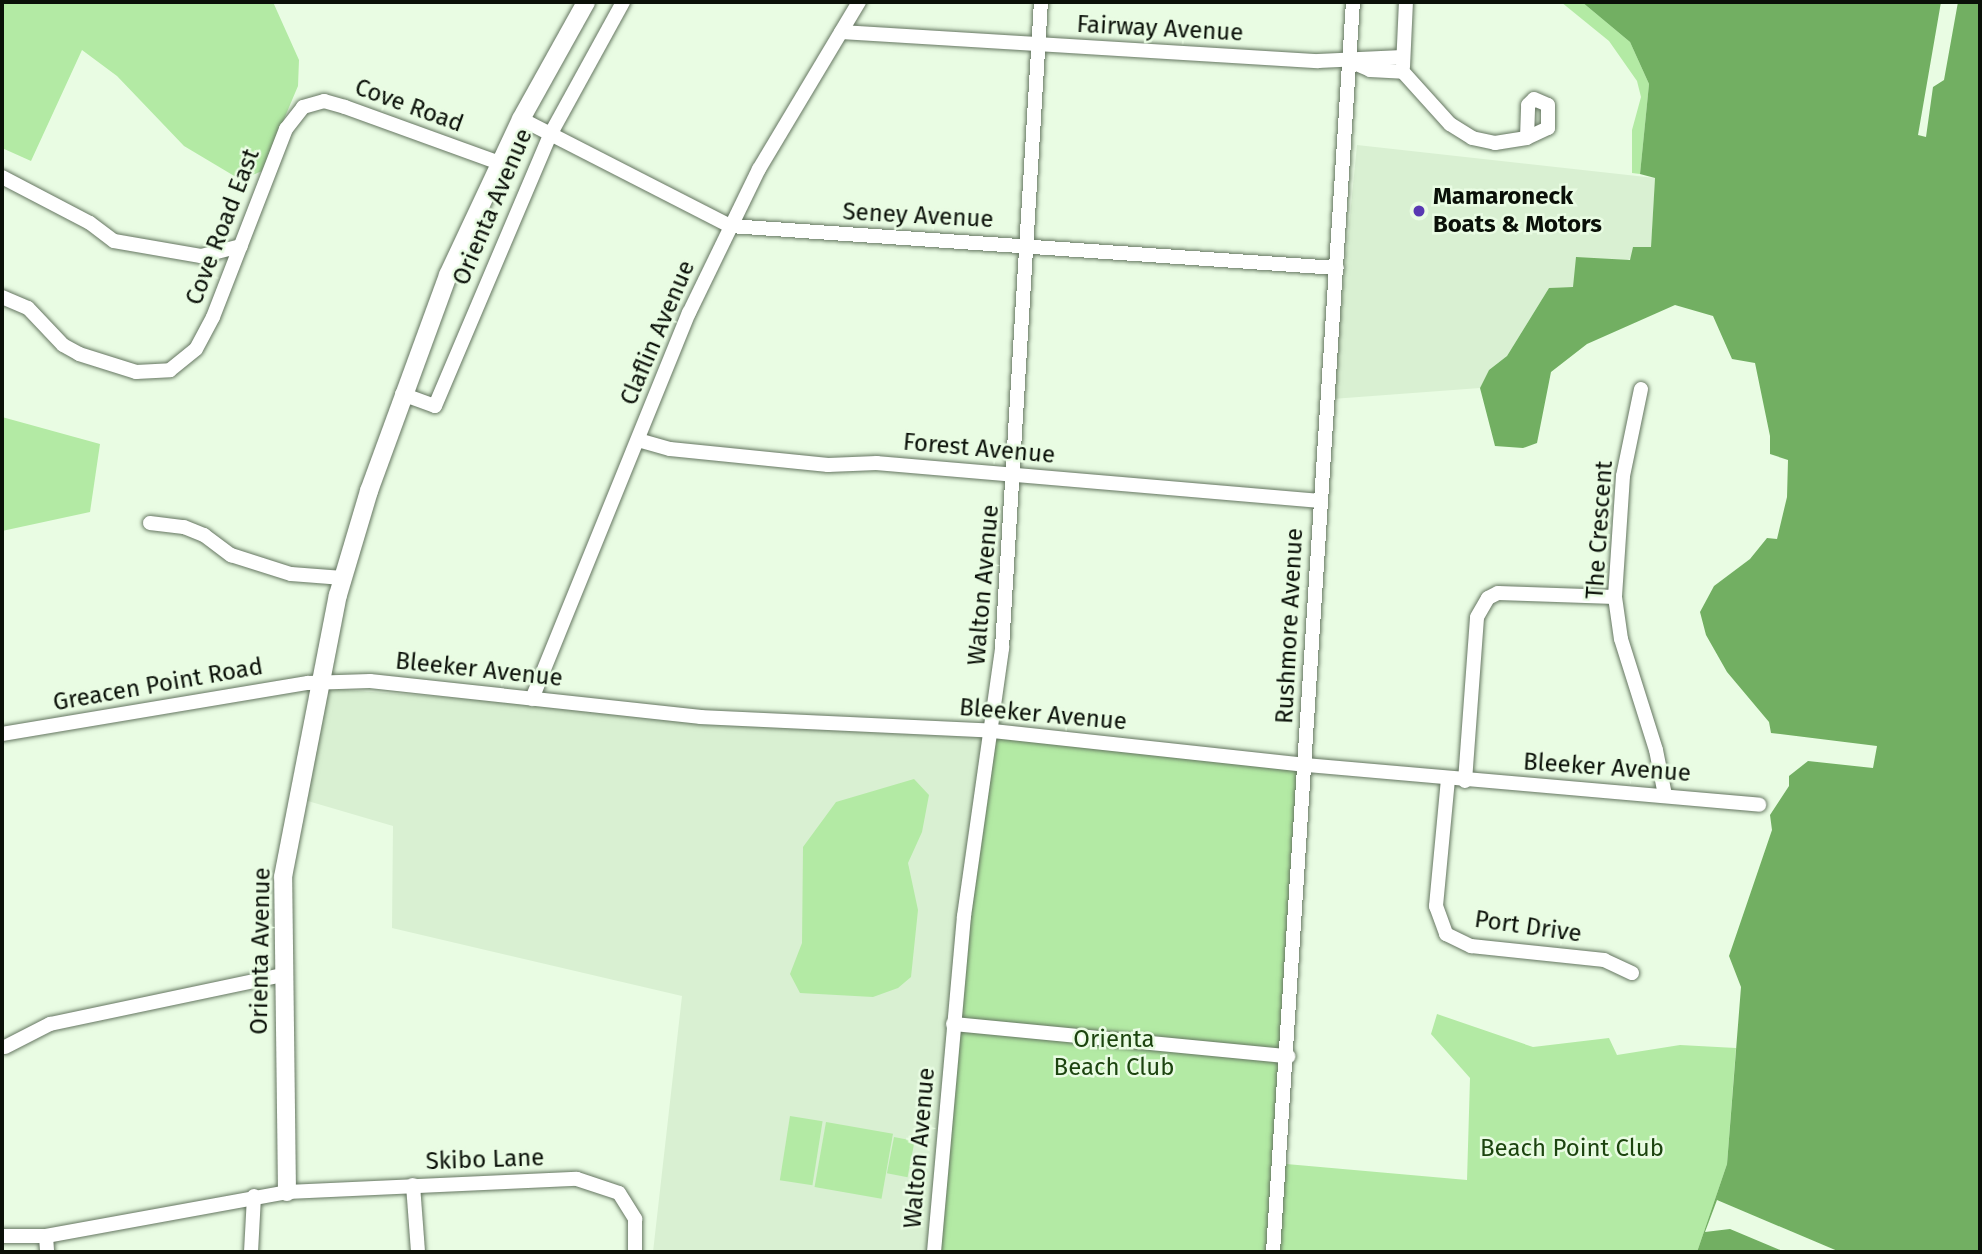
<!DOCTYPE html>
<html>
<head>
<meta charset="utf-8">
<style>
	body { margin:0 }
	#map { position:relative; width:1982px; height:1254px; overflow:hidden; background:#e9fce3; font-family:"Fira Sans",sans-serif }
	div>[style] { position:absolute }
	.built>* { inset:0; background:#d9f0d2 }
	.green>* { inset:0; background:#b3eaa4; transform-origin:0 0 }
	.water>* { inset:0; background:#72af62 }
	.pier>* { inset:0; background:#e9fce3 }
	.roads { filter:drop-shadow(0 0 2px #657661) drop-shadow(0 0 2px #657661) }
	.minor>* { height:14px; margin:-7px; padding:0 7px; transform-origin:7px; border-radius:7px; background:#fff }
	.tertiary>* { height:18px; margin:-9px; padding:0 9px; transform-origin:9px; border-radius:9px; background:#fff }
	.dots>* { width:19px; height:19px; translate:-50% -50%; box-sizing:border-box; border:4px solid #e9fce3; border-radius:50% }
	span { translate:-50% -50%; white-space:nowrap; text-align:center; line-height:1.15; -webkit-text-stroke:5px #e9fce3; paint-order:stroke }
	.street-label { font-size:24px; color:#0a1008 }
	.poi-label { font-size:24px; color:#0a1008; font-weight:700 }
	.left { translate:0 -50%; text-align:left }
	.park-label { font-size:24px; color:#1c440f }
	.frame { position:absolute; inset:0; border:4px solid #0a1008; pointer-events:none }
</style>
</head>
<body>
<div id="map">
	<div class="built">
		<div style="clip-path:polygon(1357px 145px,1655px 178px,1651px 248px,1574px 287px,1549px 288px,1507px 356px,1489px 370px,1480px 388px,1332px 399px)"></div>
		<div style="clip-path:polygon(329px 689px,991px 736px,946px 1034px,931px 1252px,653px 1252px,682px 996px,392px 928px,393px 826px,301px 799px)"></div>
	</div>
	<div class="green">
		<div style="clip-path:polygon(2px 2px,273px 2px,299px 60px,298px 86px,262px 171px,241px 180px,184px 146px,117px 76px,82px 50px,31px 161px,2px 148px)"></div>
		<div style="clip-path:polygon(1561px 2px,1582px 2px,1630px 42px,1649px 84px,1640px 174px,1632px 173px,1632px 130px,1641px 97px,1637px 81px,1609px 41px)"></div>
		<div style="clip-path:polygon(2px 417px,100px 444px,90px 512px,2px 531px)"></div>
		<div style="clip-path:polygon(991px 736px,1302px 769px,1275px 1163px,1467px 1180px,1470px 1078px,1431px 1034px,1437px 1014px,1533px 1047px,1609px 1038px,1617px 1055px,1680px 1045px,1736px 1048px,1727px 1164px,1697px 1252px,931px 1252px,946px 1034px)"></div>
		<div style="clip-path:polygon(914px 779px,929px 795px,922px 832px,908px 863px,918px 910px,911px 977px,898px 988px,873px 997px,800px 993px,790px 974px,802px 943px,803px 847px,836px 802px)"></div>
		<div style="left:790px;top:1116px;width:33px;height:65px;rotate:9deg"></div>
		<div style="left:826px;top:1122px;width:68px;height:66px;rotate:10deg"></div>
		<div style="left:894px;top:1137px;width:21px;height:37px;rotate:11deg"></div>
	</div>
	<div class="water">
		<div style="clip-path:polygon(1582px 2px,1980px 2px,1980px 1252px,1697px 1252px,1727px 1164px,1741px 987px,1729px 956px,1772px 830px,1770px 815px,1789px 786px,1789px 776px,1808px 761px,1873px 768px,1877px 746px,1771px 733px,1769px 722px,1727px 672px,1706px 635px,1700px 612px,1714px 586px,1750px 559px,1767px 538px,1777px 539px,1787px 497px,1788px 460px,1770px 454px,1770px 436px,1755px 363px,1732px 359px,1713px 316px,1675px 305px,1587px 344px,1551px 372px,1537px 443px,1523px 448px,1495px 446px,1480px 388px,1489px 370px,1507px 356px,1549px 288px,1573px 287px,1576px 257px,1630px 260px,1633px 247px,1651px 247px,1655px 178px,1640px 174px,1649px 84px,1630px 42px)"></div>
	</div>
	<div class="pier">
		<div style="clip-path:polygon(1941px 2px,1958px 2px,1944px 80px,1933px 87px,1926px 137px,1918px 135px)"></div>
		<div style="clip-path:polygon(1717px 1200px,1840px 1252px,1785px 1252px,1730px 1229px,1705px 1232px)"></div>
	</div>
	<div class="roads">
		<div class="minor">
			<div style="left:841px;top:32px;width:478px;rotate:3.5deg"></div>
			<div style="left:1318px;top:61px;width:85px;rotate:-2.7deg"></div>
			<div style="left:1350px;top:61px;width:22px;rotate:24deg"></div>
			<div style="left:1370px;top:70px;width:33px;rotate:3deg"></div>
			<div style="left:1403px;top:72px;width:70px;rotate:47.9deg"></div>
			<div style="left:1450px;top:124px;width:26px;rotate:32deg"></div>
			<div style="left:1472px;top:138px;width:24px;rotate:12deg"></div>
			<div style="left:1495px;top:143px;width:32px;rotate:-9deg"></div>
			<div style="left:1403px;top:67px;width:65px;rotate:-87.4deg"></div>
			<div style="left:1534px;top:99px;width:15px;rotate:23deg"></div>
			<div style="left:1548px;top:105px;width:23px;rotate:90deg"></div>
			<div style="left:1548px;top:128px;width:23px;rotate:155deg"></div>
			<div style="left:1527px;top:138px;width:33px;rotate:-88deg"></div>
			<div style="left:1528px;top:105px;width:8px;rotate:-45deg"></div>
			<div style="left:521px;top:119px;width:235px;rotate:27.1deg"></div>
			<div style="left:730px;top:226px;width:608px;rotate:3.96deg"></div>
			<div style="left:2px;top:177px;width:99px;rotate:27.6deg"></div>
			<div style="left:90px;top:223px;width:30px;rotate:37deg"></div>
			<div style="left:114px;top:241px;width:88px;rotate:9.8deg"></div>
			<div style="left:201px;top:256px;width:41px;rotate:-14deg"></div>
			<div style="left:2px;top:297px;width:28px;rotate:23deg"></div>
			<div style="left:28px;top:308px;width:51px;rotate:46.6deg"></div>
			<div style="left:63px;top:345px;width:18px;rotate:29deg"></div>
			<div style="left:79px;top:354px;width:60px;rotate:17.5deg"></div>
			<div style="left:136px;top:372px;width:34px;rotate:-3deg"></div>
			<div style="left:170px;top:370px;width:33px;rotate:-39deg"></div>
			<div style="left:196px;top:349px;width:36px;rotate:-62deg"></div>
			<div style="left:213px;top:317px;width:202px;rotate:-68.8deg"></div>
			<div style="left:286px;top:129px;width:28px;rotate:-52deg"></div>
			<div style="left:303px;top:107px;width:22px;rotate:-16deg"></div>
			<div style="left:324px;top:101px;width:22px;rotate:16deg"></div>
			<div style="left:345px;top:107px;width:165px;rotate:19.9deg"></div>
			<div style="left:1641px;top:389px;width:89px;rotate:101.7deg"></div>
			<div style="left:1623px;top:476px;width:121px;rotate:93.8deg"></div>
			<div style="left:1615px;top:597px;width:42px;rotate:81.9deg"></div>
			<div style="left:1621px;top:639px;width:116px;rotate:72.5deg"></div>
			<div style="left:1656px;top:750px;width:46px;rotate:78.7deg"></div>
			<div style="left:402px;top:394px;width:35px;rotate:20deg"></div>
			<div style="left:435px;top:406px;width:294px;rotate:-67deg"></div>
			<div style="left:550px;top:135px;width:152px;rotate:-61.2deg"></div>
			<div style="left:638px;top:440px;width:33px;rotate:16deg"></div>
			<div style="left:670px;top:449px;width:159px;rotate:5.8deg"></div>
			<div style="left:828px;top:465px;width:49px;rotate:-2.3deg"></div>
			<div style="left:877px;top:463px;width:444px;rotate:4.9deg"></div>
			<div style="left:150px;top:523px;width:34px;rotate:7deg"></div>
			<div style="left:184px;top:527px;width:22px;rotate:22deg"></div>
			<div style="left:204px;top:535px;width:34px;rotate:37deg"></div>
			<div style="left:231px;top:555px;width:63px;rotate:17.6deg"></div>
			<div style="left:291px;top:574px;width:52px;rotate:4.4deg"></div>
			<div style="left:532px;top:699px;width:417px;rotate:-67.9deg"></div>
			<div style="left:689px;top:313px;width:160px;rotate:-64.1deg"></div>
			<div style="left:759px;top:169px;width:195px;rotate:-59.1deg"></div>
			<div style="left:2px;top:734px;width:310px;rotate:-9.5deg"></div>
			<div style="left:308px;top:683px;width:62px;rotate:-1.8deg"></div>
			<div style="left:370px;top:681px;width:333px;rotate:6.2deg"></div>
			<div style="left:701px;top:717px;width:292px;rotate:2.7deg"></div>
			<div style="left:993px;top:731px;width:315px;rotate:6.2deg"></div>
			<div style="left:1306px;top:765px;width:455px;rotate:5deg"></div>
			<div style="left:1448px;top:779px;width:128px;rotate:95.4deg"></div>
			<div style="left:1436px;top:906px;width:30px;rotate:70deg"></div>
			<div style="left:1446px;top:934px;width:28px;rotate:26deg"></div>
			<div style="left:1471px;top:946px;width:134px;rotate:6deg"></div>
			<div style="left:1604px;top:960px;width:31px;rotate:25deg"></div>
			<div style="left:1465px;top:781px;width:164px;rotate:-85.8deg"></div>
			<div style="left:1477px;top:617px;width:22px;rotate:-60deg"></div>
			<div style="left:1488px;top:598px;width:11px;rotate:-27deg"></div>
			<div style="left:1498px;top:593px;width:117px;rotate:2deg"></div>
			<div style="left:953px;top:1024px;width:337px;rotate:5.5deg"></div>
			<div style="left:5px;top:1047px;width:51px;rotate:-27.1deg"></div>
			<div style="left:50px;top:1024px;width:237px;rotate:-11.9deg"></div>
			<div style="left:413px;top:1185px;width:67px;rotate:85.7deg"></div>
			<div style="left:2px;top:1236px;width:44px"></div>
			<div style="left:46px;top:1236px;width:245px;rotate:-10.3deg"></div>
			<div style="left:287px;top:1192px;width:290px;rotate:-2.6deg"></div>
			<div style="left:577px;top:1179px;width:44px;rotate:18.4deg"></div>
			<div style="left:619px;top:1193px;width:31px;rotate:58deg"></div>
			<div style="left:635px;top:1219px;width:33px;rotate:90deg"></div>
			<div style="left:46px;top:1236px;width:16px;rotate:86deg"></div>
			<div style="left:251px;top:1252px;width:56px;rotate:-86.9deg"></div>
			<div style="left:934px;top:1252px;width:337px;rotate:-84.9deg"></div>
			<div style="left:964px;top:916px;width:271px;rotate:-81.9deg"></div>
			<div style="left:1002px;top:648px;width:647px;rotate:-86.55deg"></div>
			<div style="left:1273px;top:1252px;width:1253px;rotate:-86.34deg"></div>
		</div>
		<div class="tertiary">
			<div style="left:287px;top:1192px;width:315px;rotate:-90.7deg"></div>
			<div style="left:283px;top:877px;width:287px;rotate:-79deg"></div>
			<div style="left:338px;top:595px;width:109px;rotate:-73.4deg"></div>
			<div style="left:369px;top:491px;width:230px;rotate:-69.9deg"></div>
			<div style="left:448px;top:275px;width:172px;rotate:-64.9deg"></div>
			<div style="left:521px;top:119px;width:134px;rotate:-60.9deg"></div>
		</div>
	</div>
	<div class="dots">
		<div style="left:1419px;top:211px;background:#5939b2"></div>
	</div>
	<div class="street-label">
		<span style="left:1160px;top:29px;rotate:3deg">Fairway Avenue</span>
		<span style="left:409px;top:106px;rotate:20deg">Cove Road</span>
		<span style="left:493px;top:207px;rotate:-67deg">Orienta Avenue</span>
		<span style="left:918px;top:216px;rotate:3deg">Seney Avenue</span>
		<span style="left:223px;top:227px;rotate:-69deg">Cove Road East</span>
		<span style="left:658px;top:333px;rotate:-67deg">Claflin Avenue</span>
		<span style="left:979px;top:449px;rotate:5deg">Forest Avenue</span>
		<span style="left:1600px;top:530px;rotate:-86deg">The Crescent</span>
		<span style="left:984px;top:585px;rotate:-85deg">Walton Avenue</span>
		<span style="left:1290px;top:626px;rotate:-87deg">Rushmore Avenue</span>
		<span style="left:479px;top:670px;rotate:6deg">Bleeker Avenue</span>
		<span style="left:158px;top:685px;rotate:-10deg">Greacen Point Road</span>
		<span style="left:1043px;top:715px;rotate:5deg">Bleeker Avenue</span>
		<span style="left:1607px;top:768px;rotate:4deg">Bleeker Avenue</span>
		<span style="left:1528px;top:927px;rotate:8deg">Port Drive</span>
		<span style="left:261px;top:951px;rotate:-89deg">Orienta Avenue</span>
		<span style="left:920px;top:1148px;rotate:-85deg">Walton Avenue</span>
		<span style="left:485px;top:1160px;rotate:-2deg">Skibo Lane</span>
	</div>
	<div class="poi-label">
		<span class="left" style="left:1433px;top:211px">Mamaroneck<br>Boats &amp; Motors</span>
	</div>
	<div class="park-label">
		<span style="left:1114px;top:1054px">Orienta<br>Beach Club</span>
		<span style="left:1572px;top:1149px">Beach Point Club</span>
	</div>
	<div class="frame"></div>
</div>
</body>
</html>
